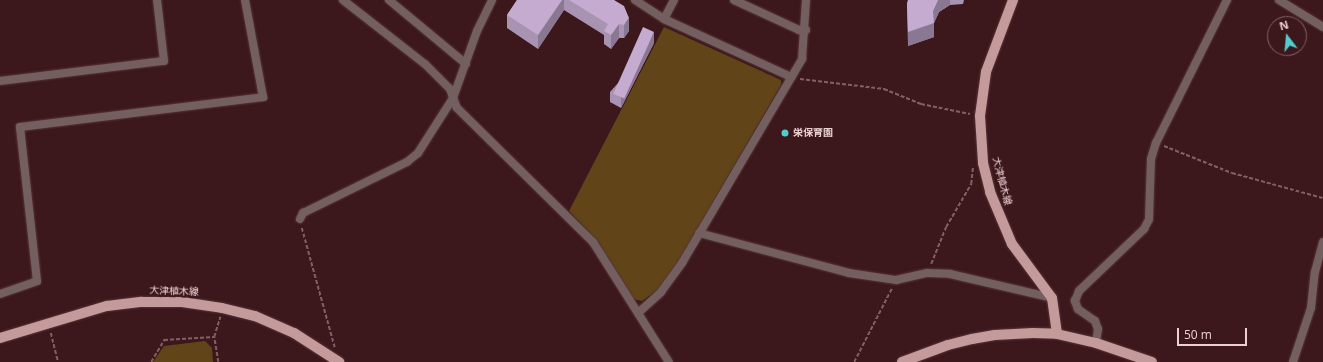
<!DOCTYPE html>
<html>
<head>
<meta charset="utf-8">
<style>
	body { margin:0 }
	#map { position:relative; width:1323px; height:362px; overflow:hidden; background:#3c171b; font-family:"Open Sans","Noto Sans JP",sans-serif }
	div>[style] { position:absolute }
	.green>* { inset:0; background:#614518 }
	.path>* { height:1.5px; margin-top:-0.75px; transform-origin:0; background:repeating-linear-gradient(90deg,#816063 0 4px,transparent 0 6px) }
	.roads { filter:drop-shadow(0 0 1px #583538) drop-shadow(0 0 1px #583538) }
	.street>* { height:8px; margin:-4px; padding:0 4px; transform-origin:4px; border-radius:4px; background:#745f60 }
	.primary>* { height:10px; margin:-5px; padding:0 5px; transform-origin:5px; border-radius:5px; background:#c49a9b }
	.wall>* { inset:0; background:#a993b3 }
	.shaded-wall>* { inset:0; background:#8a7892 }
	.building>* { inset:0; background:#c5abd0; transform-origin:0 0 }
	.dots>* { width:11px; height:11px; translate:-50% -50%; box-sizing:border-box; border:2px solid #3c171b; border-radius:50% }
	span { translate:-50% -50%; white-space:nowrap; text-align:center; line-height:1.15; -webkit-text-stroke:4px #3c171b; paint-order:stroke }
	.poi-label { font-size:10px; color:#ecd1d2; font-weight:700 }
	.left { translate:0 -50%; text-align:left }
	.street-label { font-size:10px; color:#ecd1d2 }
	.north { position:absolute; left:1267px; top:16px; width:40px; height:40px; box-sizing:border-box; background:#3c171b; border:1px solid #826164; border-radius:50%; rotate:344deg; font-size:11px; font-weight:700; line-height:16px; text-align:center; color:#ecd1d2 }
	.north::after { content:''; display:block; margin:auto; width:14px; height:18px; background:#52cdce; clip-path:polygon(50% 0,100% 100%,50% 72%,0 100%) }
	.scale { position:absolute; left:1177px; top:328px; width:70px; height:18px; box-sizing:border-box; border:2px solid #ecd1d2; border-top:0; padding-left:5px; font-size:12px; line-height:14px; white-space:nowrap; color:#ecd1d2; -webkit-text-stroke:3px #3c171b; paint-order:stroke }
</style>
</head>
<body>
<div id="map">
	<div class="green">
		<div style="clip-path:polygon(664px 27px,781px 80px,781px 85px,678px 262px,658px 290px,642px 301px,633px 299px,597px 240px,569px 211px)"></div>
		<div style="clip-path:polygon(205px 341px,212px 348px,213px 362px,153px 362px,164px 346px)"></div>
	</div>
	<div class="path">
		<div style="left:800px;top:79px;width:85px;rotate:6.8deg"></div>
		<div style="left:884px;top:89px;width:40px;rotate:22deg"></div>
		<div style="left:921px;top:104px;width:50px;rotate:11.5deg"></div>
		<div style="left:1164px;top:146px;width:73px;rotate:21.7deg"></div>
		<div style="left:1232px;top:173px;width:94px;rotate:15.4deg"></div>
		<div style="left:302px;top:228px;width:124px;rotate:74.6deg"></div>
		<div style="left:931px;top:264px;width:40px;rotate:-68deg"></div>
		<div style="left:946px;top:227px;width:50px;rotate:-59.8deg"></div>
		<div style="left:971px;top:184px;width:18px;rotate:-84deg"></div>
		<div style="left:51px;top:333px;width:30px;rotate:76deg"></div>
		<div style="left:151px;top:362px;width:26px;rotate:-59deg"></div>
		<div style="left:164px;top:340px;width:50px;rotate:-3.4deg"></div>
		<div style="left:218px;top:362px;width:25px;rotate:-99deg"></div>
		<div style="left:214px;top:337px;width:21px;rotate:-73deg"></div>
		<div style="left:854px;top:362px;width:83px;rotate:-62.8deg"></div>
	</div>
	<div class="roads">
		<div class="street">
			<div style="left:343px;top:0;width:104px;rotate:38deg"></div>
			<div style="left:425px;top:64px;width:35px;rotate:45deg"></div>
			<div style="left:450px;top:89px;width:20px;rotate:70deg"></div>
			<div style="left:457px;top:108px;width:191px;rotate:44.6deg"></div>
			<div style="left:593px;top:242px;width:142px;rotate:57.7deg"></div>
			<div style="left:389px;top:0;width:100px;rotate:39.7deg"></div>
			<div style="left:635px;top:0;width:35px;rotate:33deg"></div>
			<div style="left:664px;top:19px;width:140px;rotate:24.5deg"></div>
			<div style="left:734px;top:0;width:72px;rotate:24.8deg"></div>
			<div style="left:799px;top:30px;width:7px"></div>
			<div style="left:1279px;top:0;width:52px;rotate:31.5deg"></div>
			<div style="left:664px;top:19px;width:21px;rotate:-62deg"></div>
			<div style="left:0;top:81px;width:165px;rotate:-7deg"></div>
			<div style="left:164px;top:61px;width:61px;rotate:-96.5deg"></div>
			<div style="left:300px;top:219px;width:7px;rotate:-63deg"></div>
			<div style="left:303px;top:213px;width:116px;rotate:-26.1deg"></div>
			<div style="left:407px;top:162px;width:14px;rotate:-39deg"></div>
			<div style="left:418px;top:153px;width:65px;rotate:-57.5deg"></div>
			<div style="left:453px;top:98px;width:71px;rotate:-70.3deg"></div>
			<div style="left:477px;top:31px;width:34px;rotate:-64deg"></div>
			<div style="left:699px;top:233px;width:155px;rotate:14.9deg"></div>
			<div style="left:849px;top:273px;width:48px;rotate:8.5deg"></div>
			<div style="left:896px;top:280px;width:32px;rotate:-13deg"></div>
			<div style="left:927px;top:273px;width:23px;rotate:2deg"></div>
			<div style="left:950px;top:274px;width:105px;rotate:13.2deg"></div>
			<div style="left:0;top:294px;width:39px;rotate:-19deg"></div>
			<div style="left:37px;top:281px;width:155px;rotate:-96.3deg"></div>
			<div style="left:20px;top:127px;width:245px;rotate:-7deg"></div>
			<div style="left:263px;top:97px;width:99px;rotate:-100.5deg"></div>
			<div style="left:638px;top:313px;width:31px;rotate:-42deg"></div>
			<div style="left:661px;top:292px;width:36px;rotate:-54deg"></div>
			<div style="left:682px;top:263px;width:237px;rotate:-59.5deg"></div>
			<div style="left:802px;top:59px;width:59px;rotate:-86.1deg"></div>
			<div style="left:1096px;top:343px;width:14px;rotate:-82deg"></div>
			<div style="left:1098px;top:329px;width:9px;rotate:-111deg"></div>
			<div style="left:1095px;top:321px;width:21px;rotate:-145deg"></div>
			<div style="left:1078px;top:309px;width:9px;rotate:-111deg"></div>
			<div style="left:1075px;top:301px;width:11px;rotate:-68deg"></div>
			<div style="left:1079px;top:291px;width:90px;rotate:-43.6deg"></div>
			<div style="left:1144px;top:229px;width:11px;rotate:-63deg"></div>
			<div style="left:1149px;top:219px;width:60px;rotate:-88.1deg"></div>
			<div style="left:1151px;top:159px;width:17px;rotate:-73deg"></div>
			<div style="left:1156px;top:143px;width:160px;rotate:-63.6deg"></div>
			<div style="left:1293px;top:362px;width:57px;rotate:-71.6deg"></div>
			<div style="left:1311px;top:308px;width:36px;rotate:-84deg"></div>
			<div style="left:1315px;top:272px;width:31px;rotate:-75deg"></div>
		</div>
		<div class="primary">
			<div style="left:1013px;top:0;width:77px;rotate:110.6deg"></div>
			<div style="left:986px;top:72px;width:44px;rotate:97.8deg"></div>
			<div style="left:980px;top:116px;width:47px;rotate:86.3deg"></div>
			<div style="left:983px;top:163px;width:30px;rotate:76deg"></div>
			<div style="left:990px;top:192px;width:56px;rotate:67.1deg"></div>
			<div style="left:1012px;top:244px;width:67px;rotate:53.5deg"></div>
			<div style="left:1052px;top:298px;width:36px;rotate:82deg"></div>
			<div style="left:0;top:338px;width:112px;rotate:-16.7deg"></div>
			<div style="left:107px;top:306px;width:35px;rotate:-7deg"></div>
			<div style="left:142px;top:302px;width:40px"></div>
			<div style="left:182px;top:302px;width:40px;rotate:8.5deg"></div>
			<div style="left:222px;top:308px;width:34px;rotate:14deg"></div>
			<div style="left:255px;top:316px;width:43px;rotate:23.6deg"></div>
			<div style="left:294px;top:333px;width:54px;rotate:32.8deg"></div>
			<div style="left:902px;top:362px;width:49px;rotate:-20.3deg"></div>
			<div style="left:948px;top:345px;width:25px;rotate:-14deg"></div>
			<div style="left:972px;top:339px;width:23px;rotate:-10deg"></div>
			<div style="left:995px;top:335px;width:38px;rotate:-3deg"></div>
			<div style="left:1033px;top:333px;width:24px;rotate:2deg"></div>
			<div style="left:1057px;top:334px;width:40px;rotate:13deg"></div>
			<div style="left:1096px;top:343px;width:59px;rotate:18.7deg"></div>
		</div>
	</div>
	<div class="wall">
		<div style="clip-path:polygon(517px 0,614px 0,629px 31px,624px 38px,619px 38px,611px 49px,604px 44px,604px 35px,564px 10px,538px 49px,507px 28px,507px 15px)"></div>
		<div style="clip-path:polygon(908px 0,964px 0,963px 4px,950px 5px,939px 12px,934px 23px,934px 37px,908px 46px,907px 4px)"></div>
		<div style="clip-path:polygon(654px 43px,621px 108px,610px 102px,610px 92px)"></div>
	</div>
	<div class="shaded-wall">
		<div style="clip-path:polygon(562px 0,564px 0,564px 10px,538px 49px,538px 35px)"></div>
		<div style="clip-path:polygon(938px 0,950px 0,950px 5px,939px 12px,934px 23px,934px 37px,908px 46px,908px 32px,933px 11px)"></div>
		<div style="clip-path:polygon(629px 18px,629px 31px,624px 38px,624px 25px)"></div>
		<div style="clip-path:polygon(619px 24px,619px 38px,611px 49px,611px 35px)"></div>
		<div style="clip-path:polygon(654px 32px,654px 43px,621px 108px,621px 97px)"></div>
	</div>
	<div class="building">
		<div style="clip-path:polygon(517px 0,562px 0,538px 35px,507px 15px)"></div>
		<div style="clip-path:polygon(569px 0,614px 0,624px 6px,629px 18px,624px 25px,619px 24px,611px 35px,604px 31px,608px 24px)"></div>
		<div style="clip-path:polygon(908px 0,938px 0,933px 11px,934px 23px,908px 32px,907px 4px)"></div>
		<div style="left:643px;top:27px;width:12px;height:73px;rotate:24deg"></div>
	</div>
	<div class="dots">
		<div style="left:785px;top:133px;background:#52cdce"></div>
	</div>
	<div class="poi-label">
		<span class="left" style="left:793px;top:133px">栄保育園</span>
	</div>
	<div class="street-label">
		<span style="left:1002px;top:181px;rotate:75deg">大津植木線</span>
		<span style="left:174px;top:291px;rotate:2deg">大津植木線</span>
	</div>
	<div class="north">N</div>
	<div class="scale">50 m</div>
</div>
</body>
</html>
